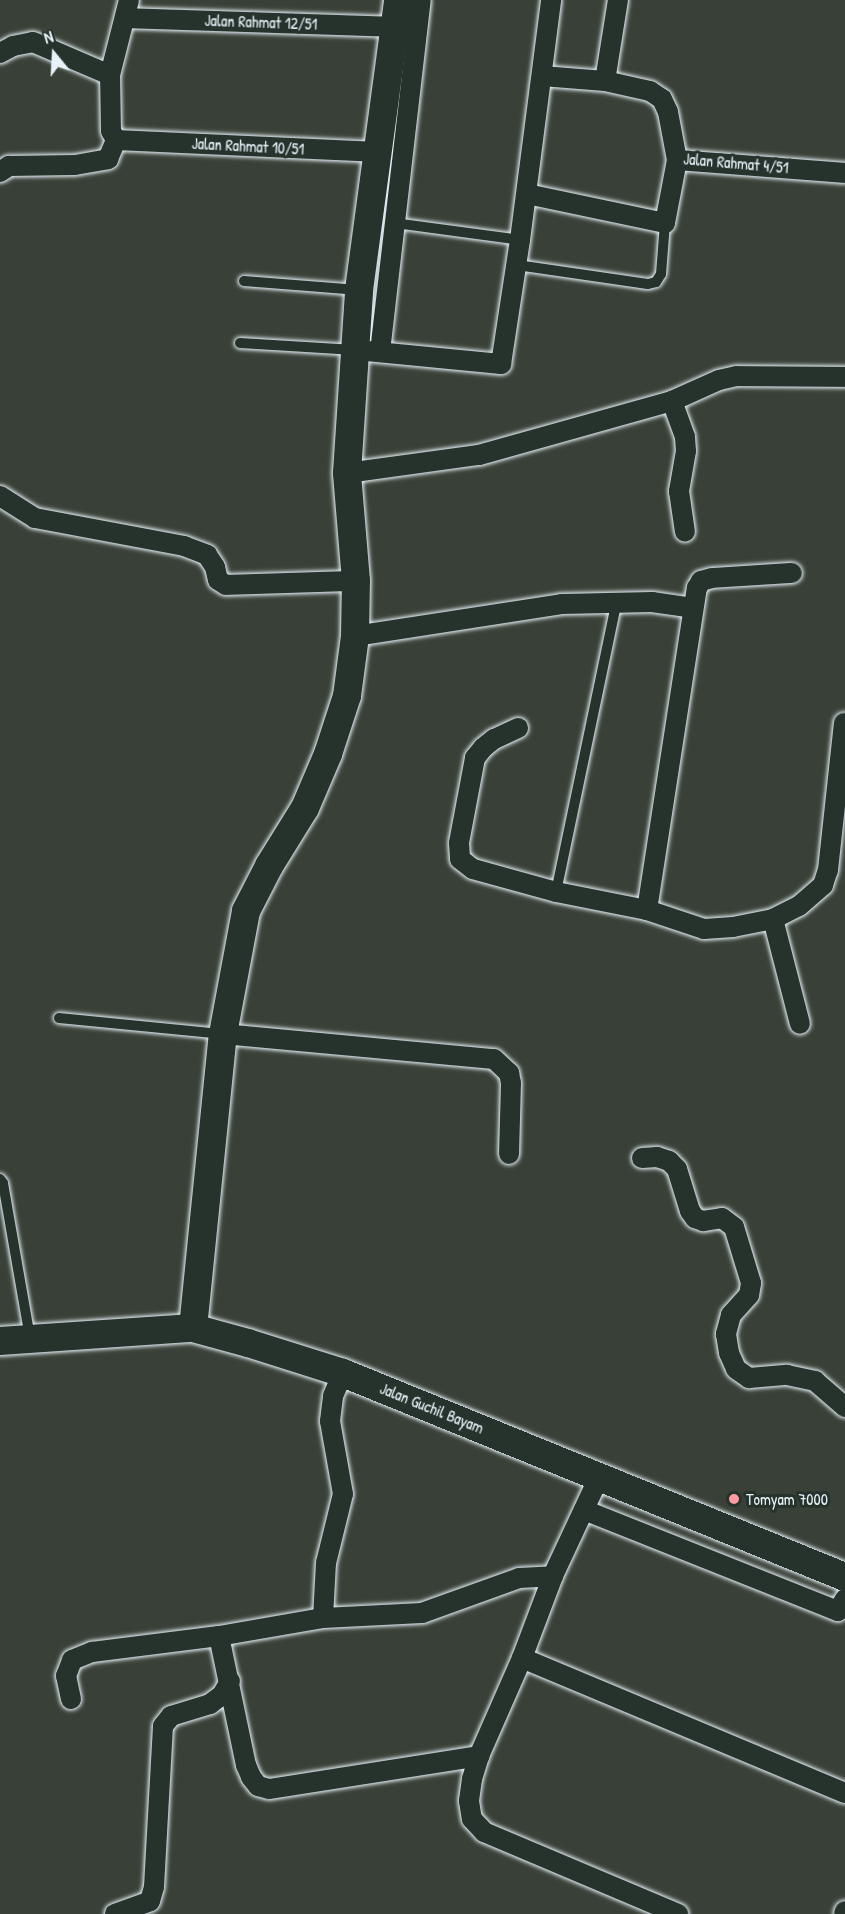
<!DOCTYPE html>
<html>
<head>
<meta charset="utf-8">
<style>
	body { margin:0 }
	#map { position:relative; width:845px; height:1914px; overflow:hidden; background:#394037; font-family:"Patrick Hand",sans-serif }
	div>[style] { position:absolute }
	.roads { filter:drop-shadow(0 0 2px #e8f1f8) drop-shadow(0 0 2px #e8f1f8) }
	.lane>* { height:10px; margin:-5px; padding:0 5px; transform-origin:5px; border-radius:5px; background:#26332d }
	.street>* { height:20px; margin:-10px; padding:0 10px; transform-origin:10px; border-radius:10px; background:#26332d }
	.secondary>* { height:28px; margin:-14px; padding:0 14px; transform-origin:14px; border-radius:14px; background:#26332d }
	.dots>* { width:16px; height:16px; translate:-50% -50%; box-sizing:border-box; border:3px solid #26332d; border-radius:50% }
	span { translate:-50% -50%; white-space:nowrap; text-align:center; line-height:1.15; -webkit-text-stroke:6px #26332d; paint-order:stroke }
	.street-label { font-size:16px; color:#e8f1f8 }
	.poi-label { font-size:16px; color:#e8f1f8 }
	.left { translate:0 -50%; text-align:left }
	.north { position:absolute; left:24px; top:24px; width:60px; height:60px; -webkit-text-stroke:4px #26332d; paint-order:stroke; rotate:342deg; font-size:16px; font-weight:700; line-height:24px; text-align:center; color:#e8f1f8 }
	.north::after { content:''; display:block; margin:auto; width:21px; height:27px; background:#e8f1f8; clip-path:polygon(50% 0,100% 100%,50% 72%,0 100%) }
</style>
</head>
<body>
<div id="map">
	<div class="roads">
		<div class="lane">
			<div style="left:395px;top:223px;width:126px;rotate:7.7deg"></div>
			<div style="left:517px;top:265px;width:132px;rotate:8.3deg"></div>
			<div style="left:648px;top:284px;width:8px;rotate:-14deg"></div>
			<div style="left:656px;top:282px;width:9px;rotate:-58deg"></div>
			<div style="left:661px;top:274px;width:51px;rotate:-85.5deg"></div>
			<div style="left:244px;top:281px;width:115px;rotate:4.5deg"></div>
			<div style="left:240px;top:343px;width:115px;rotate:3.5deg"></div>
			<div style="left:556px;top:892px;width:297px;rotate:-78.2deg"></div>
			<div style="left:59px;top:1018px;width:165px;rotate:5.6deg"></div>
			<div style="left:0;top:1179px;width:5px;rotate:53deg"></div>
			<div style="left:3px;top:1183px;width:156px;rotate:80.1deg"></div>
		</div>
		<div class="street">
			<div style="left:125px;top:18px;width:271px;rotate:1.9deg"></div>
			<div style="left:0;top:53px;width:15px;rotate:-28deg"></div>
			<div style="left:13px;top:46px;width:20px;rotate:-11deg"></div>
			<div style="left:33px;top:42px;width:84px;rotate:23.2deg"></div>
			<div style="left:542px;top:76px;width:63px;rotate:4.5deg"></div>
			<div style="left:605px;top:81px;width:82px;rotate:-80.9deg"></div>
			<div style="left:605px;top:81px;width:46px;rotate:12.5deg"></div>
			<div style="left:650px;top:91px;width:14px;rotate:34deg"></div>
			<div style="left:662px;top:99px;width:14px;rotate:65deg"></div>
			<div style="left:668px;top:112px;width:49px;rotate:79.4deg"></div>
			<div style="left:677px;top:160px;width:169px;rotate:4.4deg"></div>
			<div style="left:116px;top:140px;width:263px;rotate:2.6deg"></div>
			<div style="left:116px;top:140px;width:10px;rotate:-119deg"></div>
			<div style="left:111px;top:131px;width:56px;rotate:-91deg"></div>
			<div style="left:110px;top:75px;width:77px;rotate:-75.8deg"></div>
			<div style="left:0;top:172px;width:11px;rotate:-34deg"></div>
			<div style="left:9px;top:166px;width:66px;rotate:-0.9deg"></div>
			<div style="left:75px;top:165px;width:34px;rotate:-10deg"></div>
			<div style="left:108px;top:159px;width:21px;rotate:-67deg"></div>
			<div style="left:527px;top:194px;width:141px;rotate:11.9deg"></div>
			<div style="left:665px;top:223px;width:64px;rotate:-79.2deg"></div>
			<div style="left:356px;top:350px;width:146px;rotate:5.5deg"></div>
			<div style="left:501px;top:364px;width:125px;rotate:-81.3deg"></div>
			<div style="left:520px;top:240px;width:242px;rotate:-82.6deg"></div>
			<div style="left:380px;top:352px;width:354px;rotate:-83.4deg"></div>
			<div style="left:672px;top:401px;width:38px;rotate:70deg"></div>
			<div style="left:685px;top:437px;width:14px;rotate:86deg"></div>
			<div style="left:686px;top:451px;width:41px;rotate:99.9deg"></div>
			<div style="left:679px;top:491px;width:41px;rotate:81.7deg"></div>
			<div style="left:347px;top:473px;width:133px;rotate:-7.8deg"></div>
			<div style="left:479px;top:455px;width:200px;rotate:-15.6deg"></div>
			<div style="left:672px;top:401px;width:51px;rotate:-24.1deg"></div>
			<div style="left:719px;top:380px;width:18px;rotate:-13deg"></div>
			<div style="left:737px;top:376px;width:108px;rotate:0.5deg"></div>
			<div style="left:0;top:496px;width:41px;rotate:32.2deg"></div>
			<div style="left:35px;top:518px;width:152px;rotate:10.6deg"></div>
			<div style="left:184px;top:546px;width:25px;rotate:21deg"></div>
			<div style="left:207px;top:555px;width:14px;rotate:56deg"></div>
			<div style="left:215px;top:567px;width:13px;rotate:77deg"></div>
			<div style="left:218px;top:580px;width:9px;rotate:32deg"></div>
			<div style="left:226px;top:585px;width:130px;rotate:-1.8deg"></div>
			<div style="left:355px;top:636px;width:209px;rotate:-8.8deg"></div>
			<div style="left:562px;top:604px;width:90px;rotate:-1.3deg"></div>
			<div style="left:652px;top:602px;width:41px;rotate:8.3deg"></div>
			<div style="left:518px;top:728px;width:26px;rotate:155deg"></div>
			<div style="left:494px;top:739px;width:14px;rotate:141deg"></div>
			<div style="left:483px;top:748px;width:13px;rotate:129deg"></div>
			<div style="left:475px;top:758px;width:86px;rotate:100.7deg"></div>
			<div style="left:459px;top:843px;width:16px;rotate:86deg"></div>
			<div style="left:460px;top:859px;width:16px;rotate:38deg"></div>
			<div style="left:473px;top:869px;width:86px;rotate:15.5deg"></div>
			<div style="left:556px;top:892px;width:93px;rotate:11.2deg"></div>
			<div style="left:647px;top:910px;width:326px;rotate:-81.2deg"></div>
			<div style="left:697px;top:588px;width:8px;rotate:-60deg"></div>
			<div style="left:701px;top:581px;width:11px;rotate:-15deg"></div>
			<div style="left:712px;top:578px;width:80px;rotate:-3.6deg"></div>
			<div style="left:647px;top:910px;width:60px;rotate:18.4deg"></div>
			<div style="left:704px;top:929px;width:29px;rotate:-4deg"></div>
			<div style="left:733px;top:927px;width:41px;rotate:-11.3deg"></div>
			<div style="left:773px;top:919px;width:29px;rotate:-27deg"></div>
			<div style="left:799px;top:906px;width:32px;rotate:-41deg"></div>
			<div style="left:823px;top:885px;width:16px;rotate:-72deg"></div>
			<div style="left:828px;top:870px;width:148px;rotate:-83.8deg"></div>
			<div style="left:773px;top:919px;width:108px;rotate:75.6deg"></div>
			<div style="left:223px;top:1034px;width:272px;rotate:5.3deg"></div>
			<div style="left:494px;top:1059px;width:21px;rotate:43deg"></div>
			<div style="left:509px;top:1073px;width:10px;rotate:79deg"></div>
			<div style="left:511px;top:1083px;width:71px;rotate:91.6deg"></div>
			<div style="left:642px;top:1158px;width:15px;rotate:-4deg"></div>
			<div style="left:657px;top:1157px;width:13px;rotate:18deg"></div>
			<div style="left:669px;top:1161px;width:11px;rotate:45deg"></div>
			<div style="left:677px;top:1169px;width:44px;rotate:72.8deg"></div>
			<div style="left:690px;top:1211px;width:9px;rotate:54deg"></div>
			<div style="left:695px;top:1218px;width:9px;rotate:21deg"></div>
			<div style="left:703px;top:1221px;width:19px;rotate:-9deg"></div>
			<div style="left:722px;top:1218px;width:15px;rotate:37deg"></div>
			<div style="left:734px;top:1227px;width:59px;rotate:73.1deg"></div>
			<div style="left:751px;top:1283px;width:12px;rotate:99deg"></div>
			<div style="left:749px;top:1295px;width:27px;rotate:132deg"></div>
			<div style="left:731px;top:1315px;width:20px;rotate:105deg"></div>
			<div style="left:726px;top:1334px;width:19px;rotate:81deg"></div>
			<div style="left:729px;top:1353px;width:17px;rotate:66deg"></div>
			<div style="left:736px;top:1369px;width:16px;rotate:35deg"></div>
			<div style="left:749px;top:1378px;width:38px;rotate:-5deg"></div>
			<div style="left:787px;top:1375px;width:29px;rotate:12deg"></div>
			<div style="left:815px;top:1381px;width:40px;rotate:41deg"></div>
			<div style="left:600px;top:1475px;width:111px;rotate:115deg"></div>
			<div style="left:553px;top:1576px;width:88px;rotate:110.7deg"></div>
			<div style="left:522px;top:1658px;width:107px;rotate:113.7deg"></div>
			<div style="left:479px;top:1756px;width:24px;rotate:107deg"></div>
			<div style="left:472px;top:1779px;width:22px;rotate:98deg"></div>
			<div style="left:469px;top:1801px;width:18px;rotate:81deg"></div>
			<div style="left:472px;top:1819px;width:18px;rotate:47deg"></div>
			<div style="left:484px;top:1832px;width:211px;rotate:22.9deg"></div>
			<div style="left:584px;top:1510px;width:273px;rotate:21.7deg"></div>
			<div style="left:838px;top:1611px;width:14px;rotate:-60deg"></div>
			<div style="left:323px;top:1618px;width:55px;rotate:-86.9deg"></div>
			<div style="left:326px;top:1563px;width:71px;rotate:-76.2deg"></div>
			<div style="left:343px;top:1494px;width:74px;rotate:-100.1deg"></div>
			<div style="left:330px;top:1421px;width:25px;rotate:-83deg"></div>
			<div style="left:333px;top:1396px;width:25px;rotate:-67deg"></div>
			<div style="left:219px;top:1636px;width:132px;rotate:78.2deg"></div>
			<div style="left:246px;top:1765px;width:13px;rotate:67deg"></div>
			<div style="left:251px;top:1777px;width:11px;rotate:52deg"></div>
			<div style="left:258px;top:1786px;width:11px;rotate:15deg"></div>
			<div style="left:269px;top:1789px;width:213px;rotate:-8.9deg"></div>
			<div style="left:522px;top:1658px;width:350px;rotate:22.7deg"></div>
			<div style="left:71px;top:1699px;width:24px;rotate:-102deg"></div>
			<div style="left:66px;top:1676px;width:17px;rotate:-69deg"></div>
			<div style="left:72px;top:1660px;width:22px;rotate:-22deg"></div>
			<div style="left:92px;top:1652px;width:128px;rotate:-7.2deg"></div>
			<div style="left:219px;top:1636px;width:106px;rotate:-9.8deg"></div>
			<div style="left:323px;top:1618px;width:99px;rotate:-2.9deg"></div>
			<div style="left:422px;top:1613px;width:103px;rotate:-19.8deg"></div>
			<div style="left:519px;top:1578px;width:34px;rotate:-3deg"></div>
			<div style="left:115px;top:1914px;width:37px;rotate:-20deg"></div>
			<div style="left:150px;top:1901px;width:15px;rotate:-74deg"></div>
			<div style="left:154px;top:1887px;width:161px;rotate:-86.8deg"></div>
			<div style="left:163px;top:1726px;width:13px;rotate:-51deg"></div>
			<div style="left:171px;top:1716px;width:41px;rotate:-17.1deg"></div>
			<div style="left:210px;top:1704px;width:15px;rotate:-37deg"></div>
			<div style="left:222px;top:1695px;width:16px;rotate:-60deg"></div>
			<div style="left:844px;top:1914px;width:3px;rotate:-72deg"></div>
		</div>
		<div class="secondary">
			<div style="left:193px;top:1328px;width:296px;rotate:-84.2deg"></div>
			<div style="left:223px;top:1034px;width:125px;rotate:-79.4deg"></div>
			<div style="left:246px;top:911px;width:51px;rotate:-62.9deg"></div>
			<div style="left:269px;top:866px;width:68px;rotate:-58.2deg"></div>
			<div style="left:305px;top:808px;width:59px;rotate:-66.9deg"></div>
			<div style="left:328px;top:754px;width:61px;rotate:-71.9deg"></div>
			<div style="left:347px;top:696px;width:61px;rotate:-82.4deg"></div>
			<div style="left:355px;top:636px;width:55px;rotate:-89deg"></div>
			<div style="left:356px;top:581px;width:108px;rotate:-94.8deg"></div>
			<div style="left:347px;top:473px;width:183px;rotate:-86.2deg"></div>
			<div style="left:359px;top:290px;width:293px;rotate:-82.3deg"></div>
			<div style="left:0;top:1341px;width:193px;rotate:-3.9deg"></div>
			<div style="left:193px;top:1328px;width:57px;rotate:15.3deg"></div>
			<div style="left:248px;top:1343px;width:100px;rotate:17.5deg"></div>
			<div style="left:343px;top:1373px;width:542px;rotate:22.12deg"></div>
		</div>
	</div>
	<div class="dots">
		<div style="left:734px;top:1499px;background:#ff9aa2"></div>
	</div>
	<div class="street-label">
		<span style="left:261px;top:22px;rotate:2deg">Jalan Rahmat 12/51</span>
		<span style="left:248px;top:146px;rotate:3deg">Jalan Rahmat 10/51</span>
		<span style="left:736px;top:163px;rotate:5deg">Jalan Rahmat 4/51</span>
		<span style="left:432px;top:1408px;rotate:22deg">Jalan Guchil Bayam</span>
	</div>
	<div class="poi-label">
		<span class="left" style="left:746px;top:1499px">Tomyam 7000</span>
	</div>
	<div class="north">N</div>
</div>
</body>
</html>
